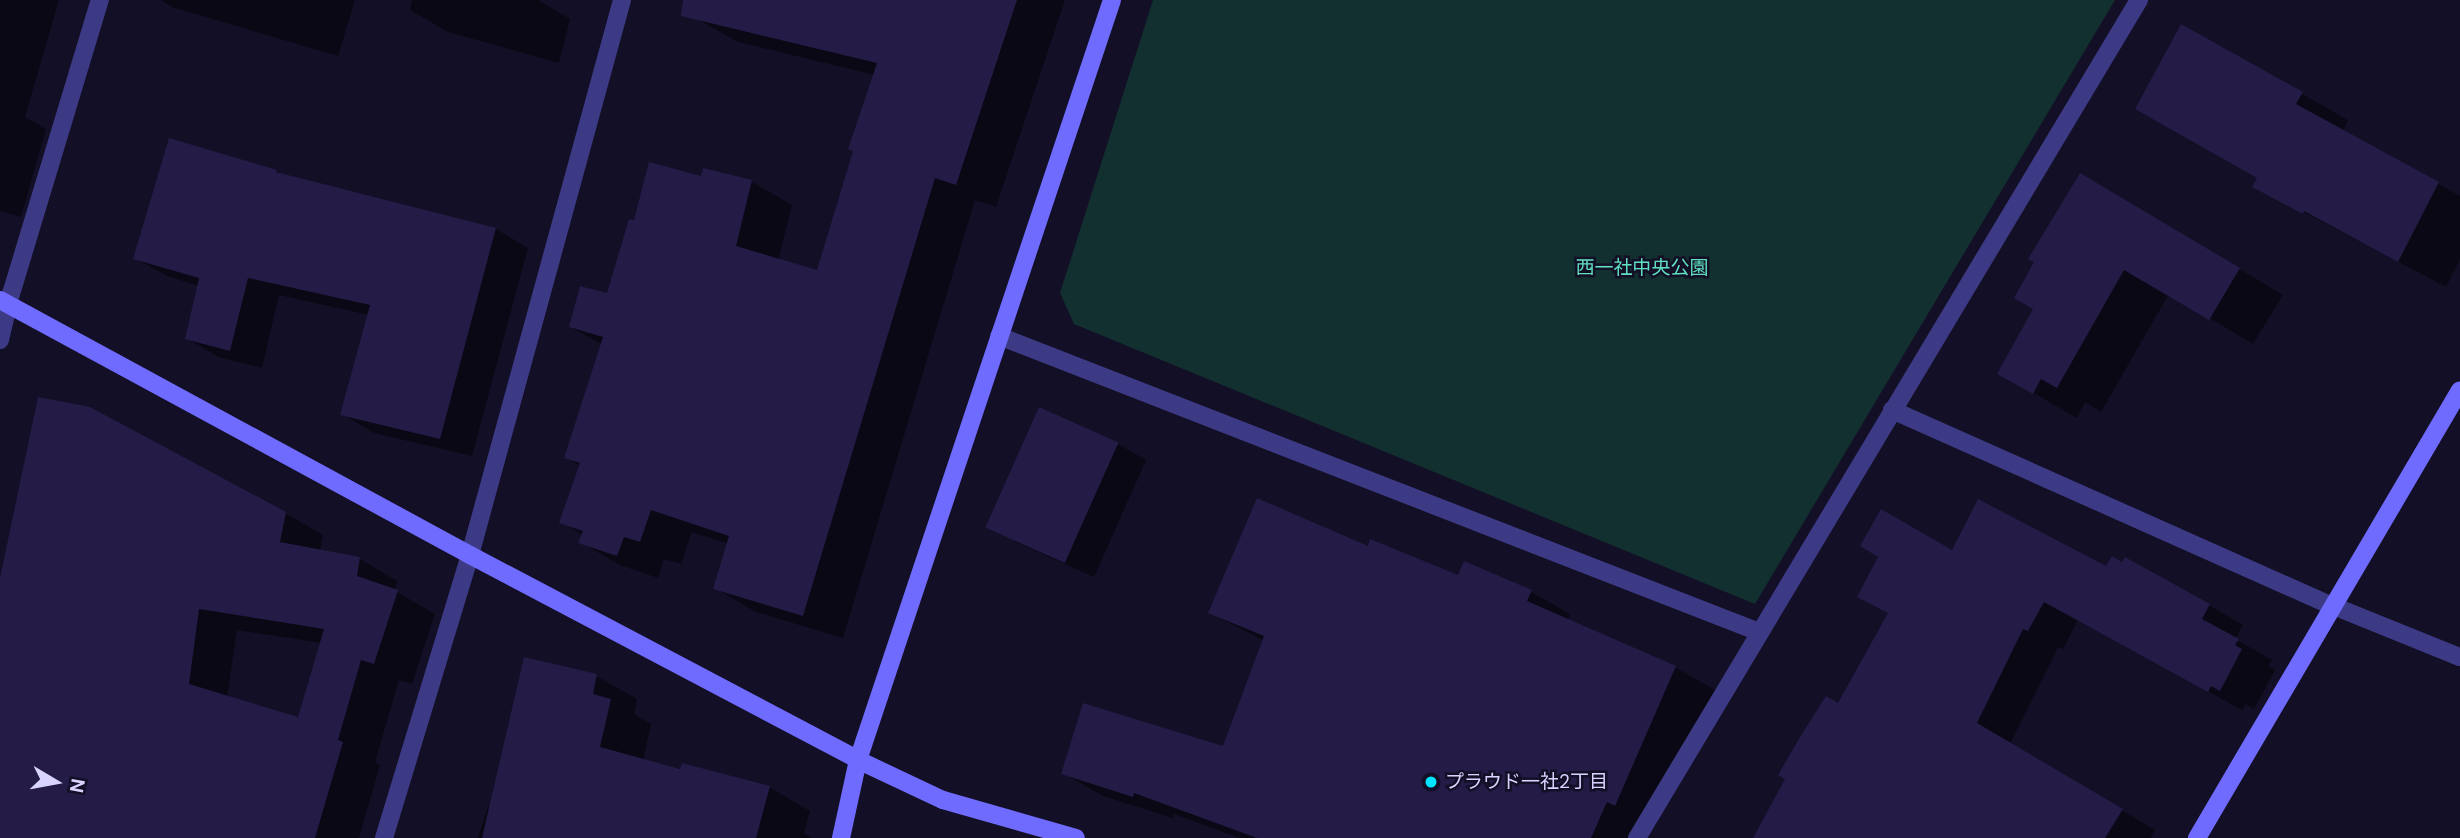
<!DOCTYPE html>
<html>
<head>
<meta charset="utf-8">
<style>
	body { margin:0 }
	#map { position:relative; width:2460px; height:838px; overflow:hidden; background:#130f26; font-family:"DM Sans","Noto Sans JP",sans-serif }
	div>[style] { position:absolute }
	.green>* { inset:0; background:#12302f }
	.shadow>* { inset:0; background:#0007 }
	.building>* { inset:0; background:#241b47; transform-origin:0 0 }
	.street>* { height:18px; margin:-9px; padding:0 9px; transform-origin:9px; border-radius:9px; background:#3d3a85 }
	.secondary>* { height:18px; margin:-9px; padding:0 9px; transform-origin:9px; border-radius:9px; background:#6f6bff }
	.dots>* { width:19px; height:19px; translate:-50% -50%; box-sizing:border-box; border:4px solid #130f26; border-radius:50% }
	span { translate:-50% -50%; white-space:nowrap; text-align:center; line-height:1.15; -webkit-text-stroke:5px #130f26; paint-order:stroke }
	.park-label { font-size:19px; color:#5fe0c0 }
	.poi-label { font-size:19px; color:#d9d4ff }
	.left { translate:0 -50%; text-align:left }
	.north { position:absolute; left:21px; top:747px; width:70px; height:70px; -webkit-text-stroke:5px #130f26; paint-order:stroke; rotate:100deg; font-size:19px; font-weight:700; line-height:28px; text-align:center; color:#d9d4ff }
	.north::after { content:''; display:block; margin:auto; width:24px; height:32px; background:#d9d4ff; clip-path:polygon(50% 0,100% 100%,50% 72%,0 100%) }
</style>
</head>
<body>
<div id="map">
	<div class="green">
		<div style="clip-path:polygon(1153px 0,2115px 0,1755px 604px,1074px 324px,1060px 293px)"></div>
	</div>
	<div class="shadow">
		<div style="clip-path:polygon(0 0,59px 0,25px 117px,46px 129px,21px 217px,0 211px)"></div>
		<div style="clip-path:polygon(161px 0,355px 0,338px 56px,172px 7px)"></div>
		<div style="clip-path:polygon(412px 0,538px 0,570px 19px,559px 63px,448px 32px,410px 10px)"></div>
		<div style="clip-path:polygon(702px 0,1065px 0,996px 207px,975px 200px,843px 638px,756px 612px,715px 588px,729px 544px,692px 532px,681px 564px,664px 559px,658px 578px,620px 565px,580px 542px,583px 535px,561px 522px,581px 466px,566px 458px,603px 345px,571px 327px,608px 295px,635px 223px,702px 178px,705px 170px,752px 182px,792px 205px,778px 261px,818px 272px,855px 151px,875px 75px,738px 42px,697px 19px)"></div>
		<div style="clip-path:polygon(2302px 94px,2348px 120px,2342px 132px,2460px 196px,2460px 259px,2446px 287px,2254px 186px,2259px 178px,2137px 108px)"></div>
		<div style="clip-path:polygon(276px 171px,285px 176px,496px 229px,528px 248px,472px 456px,374px 433px,342px 414px,369px 315px,279px 295px,262px 368px,218px 357px,187px 338px,199px 286px,167px 276px,135px 258px)"></div>
		<div style="clip-path:polygon(2124px 200px,2283px 295px,2253px 344px,2169px 294px,2101px 412px,2085px 402px,2077px 418px,1999px 373px)"></div>
		<div style="clip-path:polygon(1118px 444px,1146px 460px,1094px 577px,1016px 542px,988px 526px)"></div>
		<div style="clip-path:polygon(evenodd,285px 513px,323px 535px,320px 551px,360px 559px,397px 581px,395px 591px,435px 614px,412px 684px,399px 680px,375px 762px,380px 765px,359px 838px,0 838px,0 587px,285px 513px,237px 630px,322px 643px,299px 720px,227px 697px,237px 630px)"></div>
		<div style="clip-path:polygon(1369px 548px,1459px 577px,1531px 592px,1570px 614px,1568px 620px,1675px 667px,1715px 690px,1655px 827px,1647px 823px,1640px 838px,1239px 838px,1174px 814px,1173px 818px,1103px 796px,1063px 773px,1224px 748px,1264px 641px,1211px 613px)"></div>
		<div style="clip-path:polygon(1953px 552px,2107px 568px,2209px 605px,2243px 625px,2235px 639px,2272px 660px,2268px 666px,2275px 670px,2254px 709px,2246px 704px,2242px 710px,2078px 620px,2063px 649px,2058px 647px,2010px 744px,2155px 830px,2151px 838px,1777px 838px,1839px 706px)"></div>
		<div style="clip-path:polygon(596px 676px,637px 699px,634px 714px,651px 724px,643px 761px,769px 787px,810px 811px,804px 833px,812px 838px,478px 838px,488px 806px,491px 807px)"></div>
	</div>
	<div class="building">
		<div style="clip-path:polygon(683px 0,1017px 0,956px 185px,935px 178px,803px 616px,713px 589px,729px 536px,651px 510px,640px 542px,624px 537px,617px 556px,578px 543px,583px 531px,559px 523px,580px 463px,564px 458px,603px 337px,569px 327px,580px 286px,607px 293px,629px 219px,634px 220px,649px 162px,701px 176px,703px 168px,752px 180px,736px 246px,817px 270px,853px 151px,848px 149px,877px 63px,681px 16px)"></div>
		<div style="clip-path:polygon(2181px 24px,2303px 92px,2296px 104px,2439px 182px,2398px 262px,2304px 211px,2303px 214px,2252px 187px,2257px 178px,2135px 109px)"></div>
		<div style="clip-path:polygon(169px 138px,277px 170px,276px 172px,496px 228px,440px 439px,340px 415px,370px 305px,248px 278px,230px 351px,185px 339px,199px 278px,133px 259px)"></div>
		<div style="clip-path:polygon(2080px 173px,2240px 268px,2209px 320px,2124px 270px,2057px 388px,2041px 379px,2033px 394px,1997px 374px,2033px 309px,2014px 298px,2034px 262px,2028px 259px)"></div>
		<div style="clip-path:polygon(evenodd,38px 397px,90px 407px,286px 512px,280px 542px,360px 557px,357px 576px,398px 590px,374px 664px,361px 660px,338px 740px,343px 742px,315px 838px,0 838px,0 578px,38px 397px,199px 609px,324px 629px,298px 717px,189px 684px,199px 609px)"></div>
		<div style="left:1039px;top:407px;width:87px;height:132px;rotate:24deg"></div>
		<div style="clip-path:polygon(1257px 498px,1368px 546px,1370px 539px,1458px 575px,1464px 561px,1532px 590px,1527px 601px,1676px 666px,1615px 806px,1607px 802px,1591px 838px,1257px 838px,1134px 793px,1133px 797px,1061px 774px,1083px 703px,1223px 746px,1264px 636px,1208px 613px)"></div>
		<div style="clip-path:polygon(1978px 499px,2106px 566px,2112px 556px,2122px 562px,2125px 557px,2210px 604px,2202px 619px,2239px 639px,2235px 645px,2242px 649px,2220px 691px,2211px 686px,2208px 692px,2044px 602px,2028px 631px,2023px 629px,1977px 723px,2123px 809px,2105px 838px,1753px 838px,1785px 779px,1778px 775px,1800px 737px,1826px 696px,1838px 703px,1888px 613px,1857px 597px,1878px 557px,1860px 546px,1881px 509px,1952px 550px)"></div>
		<div style="clip-path:polygon(524px 657px,597px 674px,593px 694px,611px 699px,600px 747px,680px 769px,682px 763px,770px 786px,756px 838px,482px 838px)"></div>
	</div>
	<div class="street">
		<div style="left:999px;top:336px;width:816px;rotate:21.28deg"></div>
		<div style="left:0;top:340px;width:37px;rotate:-77deg"></div>
		<div style="left:8px;top:304px;width:318px;rotate:-73.2deg"></div>
		<div style="left:1892px;top:410px;width:480px;rotate:24deg"></div>
		<div style="left:2331px;top:605px;width:139px;rotate:22deg"></div>
		<div style="left:384px;top:838px;width:296px;rotate:-73.1deg"></div>
		<div style="left:470px;top:555px;width:575px;rotate:-74.68deg"></div>
		<div style="left:1637px;top:838px;width:977px;rotate:-59.08deg"></div>
	</div>
	<div class="secondary">
		<div style="left:0;top:300px;width:535px;rotate:28.48deg"></div>
		<div style="left:470px;top:555px;width:439px;rotate:27.8deg"></div>
		<div style="left:858px;top:760px;width:94px;rotate:25.2deg"></div>
		<div style="left:943px;top:800px;width:138px;rotate:15.9deg"></div>
		<div style="left:841px;top:838px;width:80px;rotate:-77.7deg"></div>
		<div style="left:858px;top:760px;width:801px;rotate:-71.52deg"></div>
		<div style="left:2197px;top:838px;width:519px;rotate:-59.58deg"></div>
	</div>
	<div class="dots">
		<div style="left:1431px;top:782px;background:#00e5ff"></div>
	</div>
	<div class="park-label">
		<span style="left:1642px;top:268px">西一社中央公園</span>
	</div>
	<div class="poi-label">
		<span class="left" style="left:1445px;top:782px">プラウド一社2丁目</span>
	</div>
	<div class="north">N</div>
</div>
</body>
</html>
